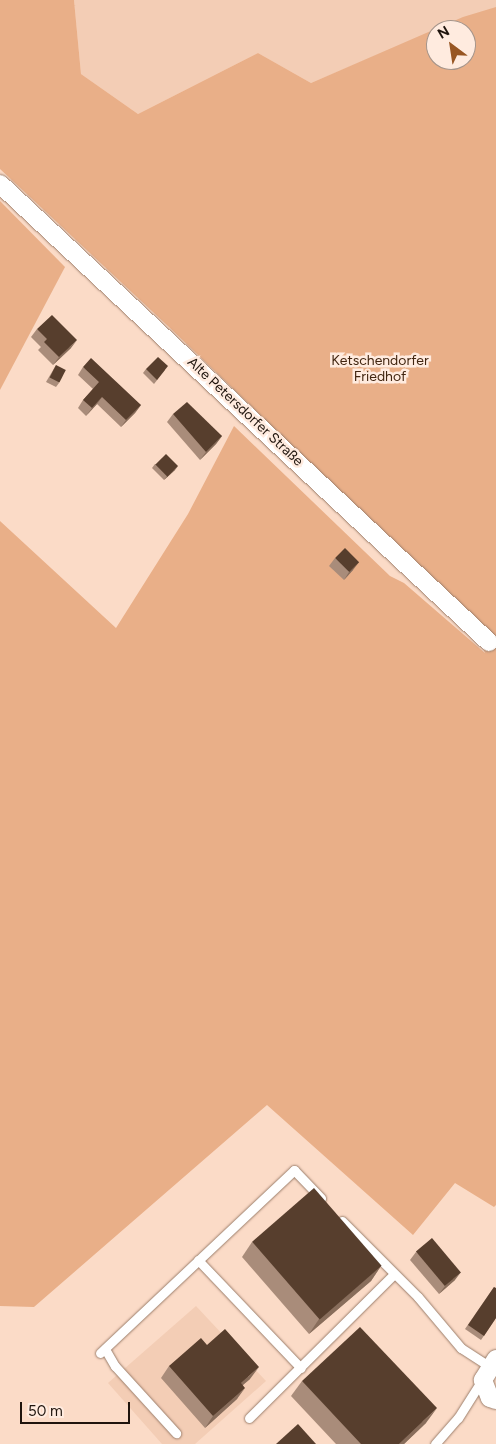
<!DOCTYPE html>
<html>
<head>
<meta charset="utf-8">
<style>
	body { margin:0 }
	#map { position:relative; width:496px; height:1444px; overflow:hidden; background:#fbdbc7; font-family:Figtree,sans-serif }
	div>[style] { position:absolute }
	.built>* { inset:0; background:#f3cdb5 }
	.green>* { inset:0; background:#e9af88 }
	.roads { filter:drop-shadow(0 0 1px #9c7f6c) drop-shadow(0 0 1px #9c7f6c) }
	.service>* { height:9px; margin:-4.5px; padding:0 4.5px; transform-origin:4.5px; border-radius:4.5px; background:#fff }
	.minor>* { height:18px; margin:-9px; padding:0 9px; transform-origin:9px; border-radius:9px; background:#fff }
	.wall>* { inset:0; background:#a98c7a }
	.shaded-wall>* { inset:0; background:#886d5b }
	.building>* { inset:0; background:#573e2d; transform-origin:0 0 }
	span { translate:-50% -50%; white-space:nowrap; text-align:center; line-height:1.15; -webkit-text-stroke:5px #ffebdf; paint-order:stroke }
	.park-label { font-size:14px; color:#412510 }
	.street-label { font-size:14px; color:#1f140d }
	.north { position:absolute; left:426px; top:20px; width:50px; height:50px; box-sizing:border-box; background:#ffebdf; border:1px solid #a5958b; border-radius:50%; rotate:329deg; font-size:14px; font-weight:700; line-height:20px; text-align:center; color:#1f140d }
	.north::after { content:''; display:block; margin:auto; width:18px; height:22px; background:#985623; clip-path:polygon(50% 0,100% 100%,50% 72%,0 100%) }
	.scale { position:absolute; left:20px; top:1402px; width:110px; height:22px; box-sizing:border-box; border:2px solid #1f140d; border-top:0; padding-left:6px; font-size:15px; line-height:18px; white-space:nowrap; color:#1f140d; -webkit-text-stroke:4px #ffebdf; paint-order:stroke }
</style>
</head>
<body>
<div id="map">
	<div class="built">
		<div style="clip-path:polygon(74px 0,496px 0,496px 13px,436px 30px,311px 83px,258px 53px,138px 114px,81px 74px)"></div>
		<div style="clip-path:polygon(196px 1306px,266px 1381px,195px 1444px,162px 1444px,108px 1383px)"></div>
	</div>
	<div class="green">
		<div style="clip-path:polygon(evenodd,0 0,74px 0,81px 74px,138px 114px,258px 53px,311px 83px,463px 17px,496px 7px,496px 1205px,494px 1207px,455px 1183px,413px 1235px,267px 1105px,34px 1307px,0 1306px,0 521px,116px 628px,188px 514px,234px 426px,390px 576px,404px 583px,485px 653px,470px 617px,170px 328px,0 169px,0 0,436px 30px,466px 30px,466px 60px,436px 60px,436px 30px)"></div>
		<div style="clip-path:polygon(0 201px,65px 267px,0 390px)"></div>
	</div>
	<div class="roads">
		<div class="service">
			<div style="left:342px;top:1221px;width:107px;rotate:45deg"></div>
			<div style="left:418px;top:1297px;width:67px;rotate:49.9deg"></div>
			<div style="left:461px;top:1348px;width:35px;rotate:33deg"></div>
			<div style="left:198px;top:1260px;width:149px;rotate:46.4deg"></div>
			<div style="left:105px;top:1349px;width:20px;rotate:60deg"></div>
			<div style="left:115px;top:1366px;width:91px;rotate:47.7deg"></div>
			<div style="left:100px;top:1353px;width:267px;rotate:-43.3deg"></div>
			<div style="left:294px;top:1170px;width:39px;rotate:46deg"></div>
			<div style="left:249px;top:1418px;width:203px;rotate:-44.8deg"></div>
			<div style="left:435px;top:1444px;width:35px;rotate:-49deg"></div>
			<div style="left:458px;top:1418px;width:45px;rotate:-57.7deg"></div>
		</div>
		<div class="minor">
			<div style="left:0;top:184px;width:670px;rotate:43.13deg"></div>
			<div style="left:496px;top:1359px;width:25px;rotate:122deg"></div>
			<div style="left:483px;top:1380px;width:19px;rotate:69deg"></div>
			<div style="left:490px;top:1398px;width:6px;rotate:18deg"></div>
		</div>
	</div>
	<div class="wall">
		<div style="clip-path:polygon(37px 329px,71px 348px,53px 365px,38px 350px,41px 347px,31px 337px)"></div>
		<div style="clip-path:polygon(56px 365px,59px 383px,56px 387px,46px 382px)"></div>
		<div style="clip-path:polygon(83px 367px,141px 405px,135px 413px,121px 427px,97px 404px,86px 416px,78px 408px,83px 400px,93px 389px,78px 375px)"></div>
		<div style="clip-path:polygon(146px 369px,165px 370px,154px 384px,143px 373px)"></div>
		<div style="clip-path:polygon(173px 414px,222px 436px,216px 444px,200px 460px,167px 422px)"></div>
		<div style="clip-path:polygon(155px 464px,175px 470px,164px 480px,152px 468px)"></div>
		<div style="clip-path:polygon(335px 558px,353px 570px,344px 580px,329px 566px)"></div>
		<div style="clip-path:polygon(252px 1242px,381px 1266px,371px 1281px,309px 1334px,242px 1257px)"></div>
		<div style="clip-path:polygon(416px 1252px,455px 1280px,439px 1294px,410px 1260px)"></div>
		<div style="clip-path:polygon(494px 1287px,496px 1318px,481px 1340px,465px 1329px)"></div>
		<div style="clip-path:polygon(207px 1345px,250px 1379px,243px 1385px,237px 1399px,205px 1428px,161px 1378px,169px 1366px)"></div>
		<div style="clip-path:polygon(302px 1381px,426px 1423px,404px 1444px,336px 1444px,291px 1396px)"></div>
	</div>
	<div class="shaded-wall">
		<div style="clip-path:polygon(77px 340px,71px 348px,53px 365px,59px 357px)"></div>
		<div style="clip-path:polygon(102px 397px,97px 404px,86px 416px,92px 408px)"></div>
		<div style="clip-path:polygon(141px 405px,135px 413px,121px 427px,126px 420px)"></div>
		<div style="clip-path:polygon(222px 436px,216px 444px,200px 460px,206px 452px)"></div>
		<div style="clip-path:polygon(178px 466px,175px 470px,164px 480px,167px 476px)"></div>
		<div style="clip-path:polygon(359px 562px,353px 570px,344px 580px,349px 572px)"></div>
		<div style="clip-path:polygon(381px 1266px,371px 1281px,309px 1334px,319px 1319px)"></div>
		<div style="clip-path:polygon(461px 1272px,455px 1280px,439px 1294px,445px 1286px)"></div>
		<div style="clip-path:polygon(259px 1367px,250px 1379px,232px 1394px,241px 1383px)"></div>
		<div style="clip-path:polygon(245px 1388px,237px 1399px,205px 1428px,213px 1416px)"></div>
		<div style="clip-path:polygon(437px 1408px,426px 1423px,404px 1444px,399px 1444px)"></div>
	</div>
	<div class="building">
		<div style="clip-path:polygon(52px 315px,77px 340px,59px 357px,44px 342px,47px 339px,37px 329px)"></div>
		<div style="clip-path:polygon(158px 357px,168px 366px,157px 380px,146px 369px)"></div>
		<div style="clip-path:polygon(91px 358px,141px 405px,126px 420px,102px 397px,92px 408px,83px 400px,99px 382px,83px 367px)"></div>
		<div style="left:56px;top:365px;width:11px;height:14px;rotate:27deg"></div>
		<div style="clip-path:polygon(187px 402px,222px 436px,206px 452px,173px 414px)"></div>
		<div style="left:166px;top:454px;width:17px;height:15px;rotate:45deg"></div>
		<div style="left:345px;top:548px;width:20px;height:14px;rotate:45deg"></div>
		<div style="left:314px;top:1188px;width:103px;height:82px;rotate:49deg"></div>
		<div style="left:432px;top:1238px;width:45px;height:21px;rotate:50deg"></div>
		<div style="clip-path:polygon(494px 1287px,496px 1288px,496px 1318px,484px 1336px,468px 1325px)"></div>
		<div style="clip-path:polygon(360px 1327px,437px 1408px,399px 1444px,361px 1444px,302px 1381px)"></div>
		<div style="clip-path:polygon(225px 1329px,259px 1367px,241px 1383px,245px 1388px,213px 1416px,169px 1366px,201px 1338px,207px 1345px)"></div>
		<div style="clip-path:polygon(298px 1424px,316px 1444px,276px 1444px)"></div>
	</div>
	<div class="park-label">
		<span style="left:380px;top:369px">Ketschendorfer<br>Friedhof</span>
	</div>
	<div class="street-label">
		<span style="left:245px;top:412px;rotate:43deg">Alte Petersdorfer Straße</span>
	</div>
	<div class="north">N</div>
	<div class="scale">50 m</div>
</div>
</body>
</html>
